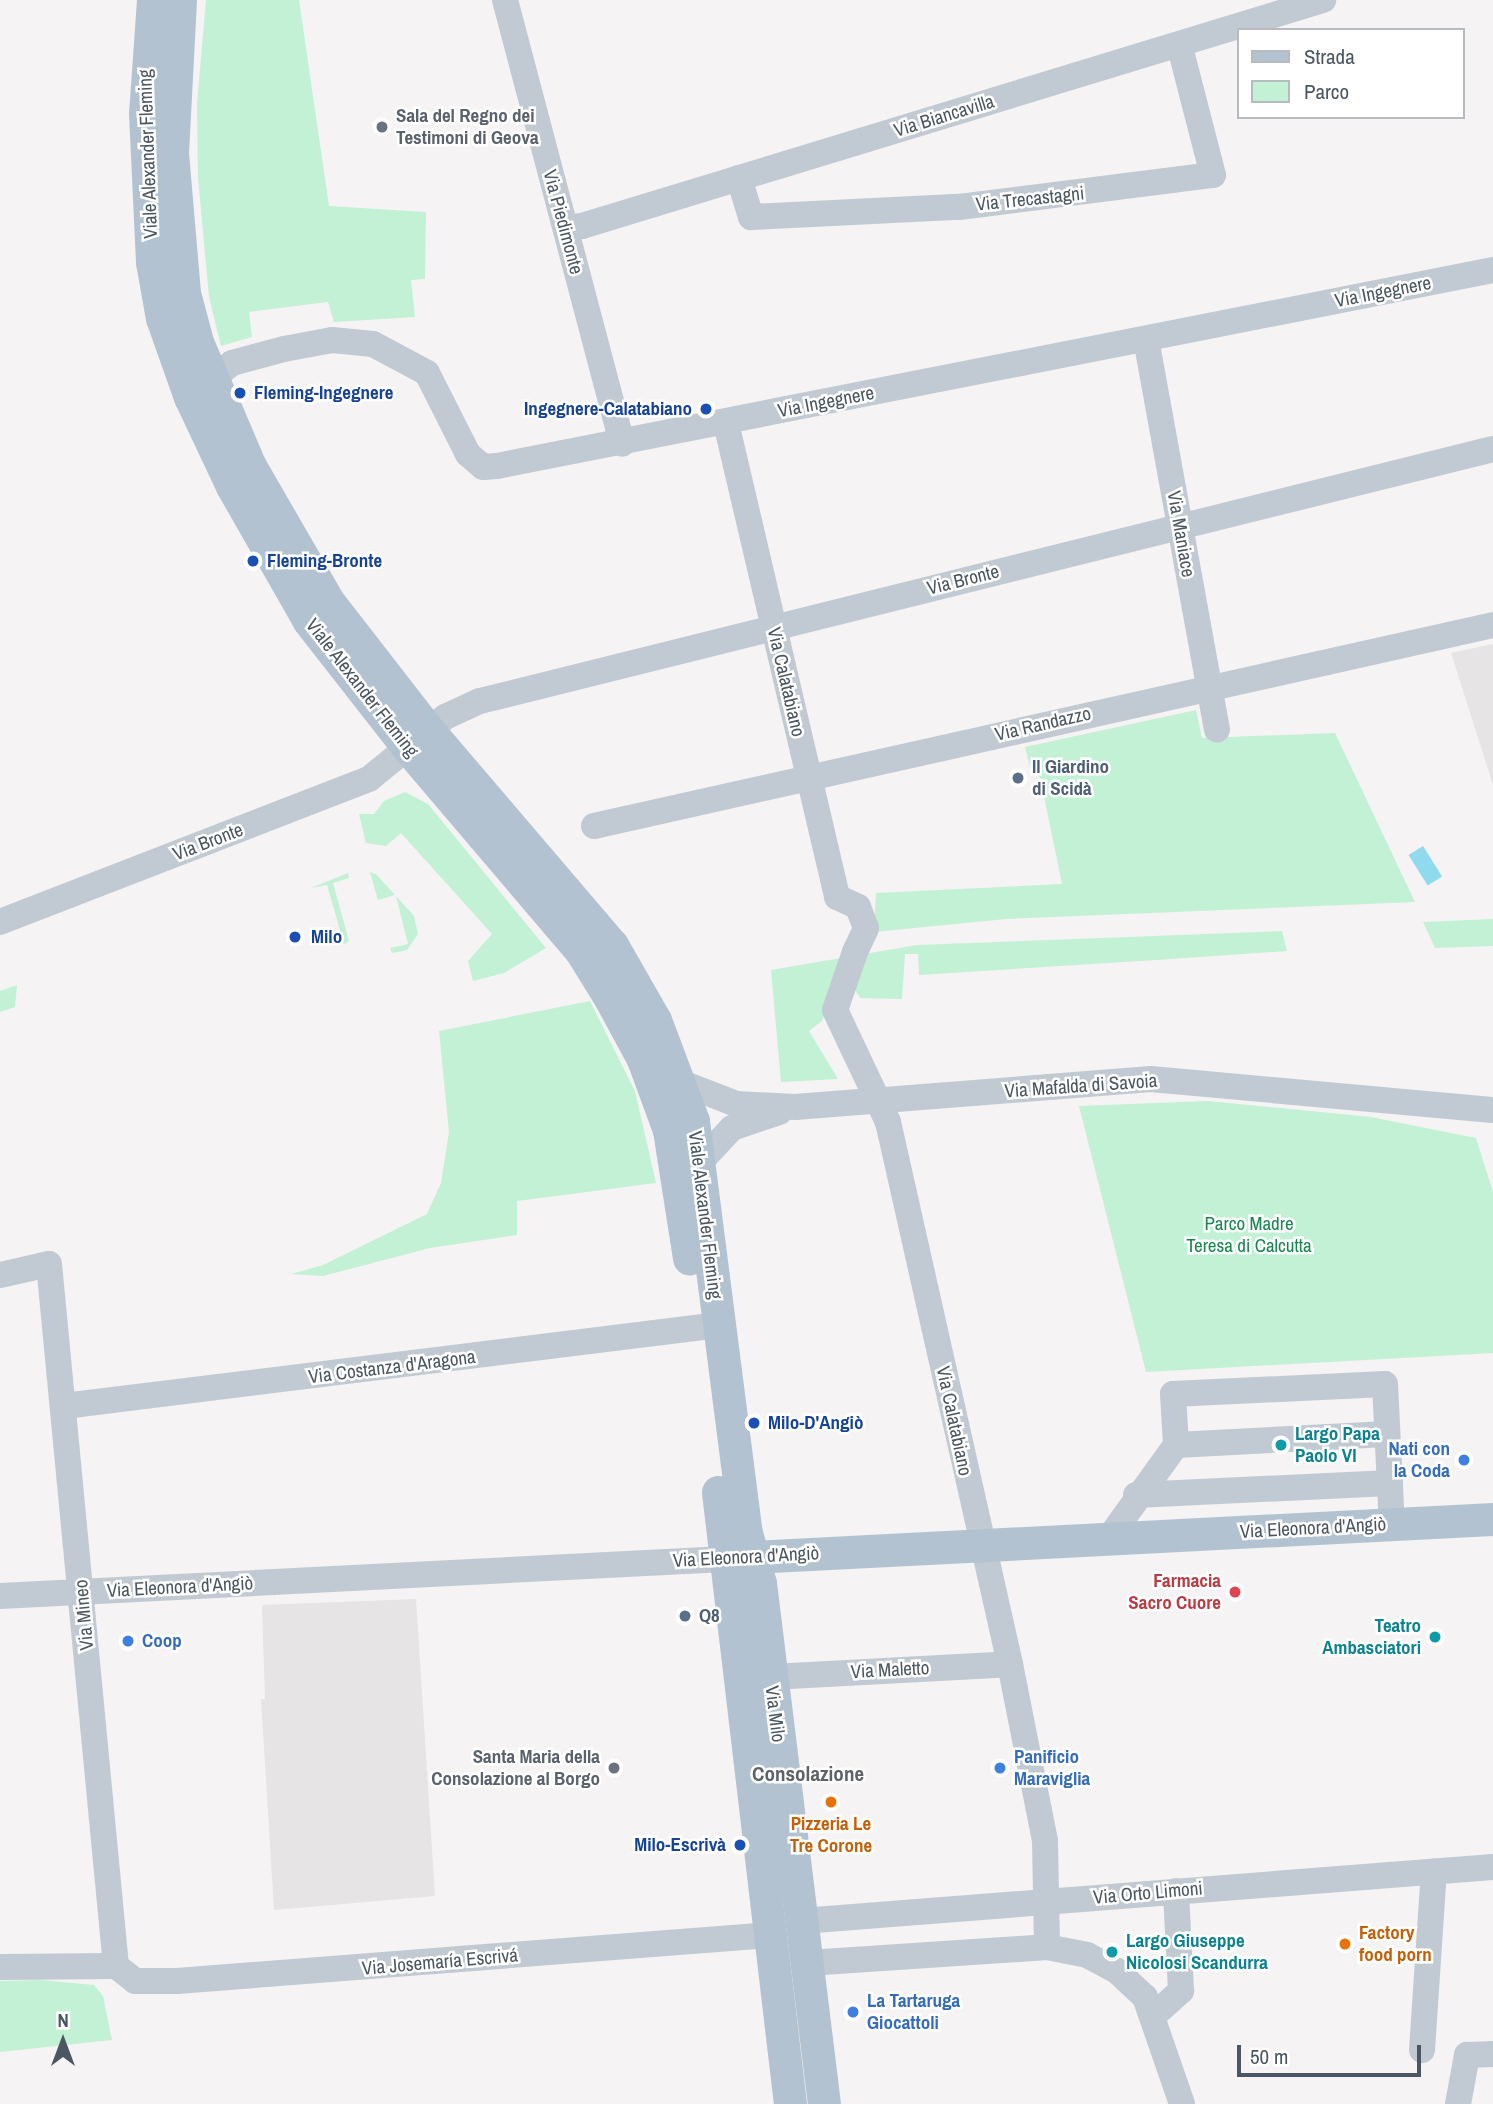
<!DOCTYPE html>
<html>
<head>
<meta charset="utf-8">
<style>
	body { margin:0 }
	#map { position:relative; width:1493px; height:2104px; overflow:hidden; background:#f5f3f3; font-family:"Archivo Narrow",sans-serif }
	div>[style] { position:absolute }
	.education>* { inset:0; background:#e6e4e5 }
	.green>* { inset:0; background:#c3f1d5 }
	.water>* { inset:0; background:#90daee; transform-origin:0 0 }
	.minor>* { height:26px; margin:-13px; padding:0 13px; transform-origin:13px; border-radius:13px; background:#c1cad2 }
	.major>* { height:33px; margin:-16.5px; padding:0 16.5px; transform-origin:16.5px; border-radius:16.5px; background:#b3c2d1 }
	.minor-bridge>* { height:26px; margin:-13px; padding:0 13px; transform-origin:13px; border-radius:13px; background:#c1cad2 }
	.dots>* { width:19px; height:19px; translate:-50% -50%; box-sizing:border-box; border:4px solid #fff; border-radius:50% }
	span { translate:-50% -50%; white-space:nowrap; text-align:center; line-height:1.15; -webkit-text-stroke:5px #fff; paint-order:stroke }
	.worship-label { font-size:19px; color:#5b616d; font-weight:700 }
	.left { translate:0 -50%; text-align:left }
	.right { translate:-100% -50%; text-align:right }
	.street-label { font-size:19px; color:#4a5661 }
	.transit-label { font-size:19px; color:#164399; font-weight:700 }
	.service-label { font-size:19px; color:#4e5e75; font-weight:700 }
	.park-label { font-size:19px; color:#17864f }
	.culture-label { font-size:19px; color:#0d838f; font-weight:700 }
	.shop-label { font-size:19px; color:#366cbe; font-weight:700 }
	.health-label { font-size:19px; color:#be3a42; font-weight:700 }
	.food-label { font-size:19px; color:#c56008; font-weight:700 }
	.neighbourhood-label { font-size:21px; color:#5f6368; font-weight:700 }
	.legend { position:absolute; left:1237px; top:28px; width:228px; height:91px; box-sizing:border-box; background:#fff; border:2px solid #b7bbc0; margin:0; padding:9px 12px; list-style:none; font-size:21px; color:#4a5661 }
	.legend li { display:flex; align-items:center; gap:14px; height:35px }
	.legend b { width:35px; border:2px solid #b7bbc0 }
	.north { position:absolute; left:28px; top:2006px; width:70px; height:70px; -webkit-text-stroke:5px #fff; paint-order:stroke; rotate:0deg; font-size:19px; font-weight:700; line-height:28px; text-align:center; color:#4a5661 }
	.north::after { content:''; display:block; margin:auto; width:24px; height:32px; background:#4a5661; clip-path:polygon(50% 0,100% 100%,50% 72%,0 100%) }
	.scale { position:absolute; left:1237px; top:2045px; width:184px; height:32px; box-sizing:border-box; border:4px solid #4a5661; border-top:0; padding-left:9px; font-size:21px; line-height:24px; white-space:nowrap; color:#4a5661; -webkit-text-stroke:5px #fff; paint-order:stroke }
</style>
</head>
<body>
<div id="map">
	<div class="education">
		<div style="clip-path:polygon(1493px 644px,1493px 785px,1451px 653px)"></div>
		<div style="clip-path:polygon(416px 1599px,435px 1896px,274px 1910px,261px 1699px,265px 1699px,262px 1605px)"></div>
	</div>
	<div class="green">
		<div style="clip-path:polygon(206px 0,299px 0,329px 206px,426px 212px,425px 279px,411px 280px,415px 317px,334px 322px,328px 302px,249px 312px,252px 337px,221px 346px,209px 297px,198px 178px,197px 104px)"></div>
		<div style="clip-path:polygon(1196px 710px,1202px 738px,1335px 733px,1415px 902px,1006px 919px,874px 932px,876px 893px,1062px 884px,1040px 777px,1031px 771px,1025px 747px)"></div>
		<div style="clip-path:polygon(405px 792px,428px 804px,546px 948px,504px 973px,473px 981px,468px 961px,492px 934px,401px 833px,386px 846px,366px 843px,359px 814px,374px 814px,384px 801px)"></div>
		<div style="clip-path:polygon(370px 872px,376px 874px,395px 895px,378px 900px)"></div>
		<div style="clip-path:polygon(348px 873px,349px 878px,333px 883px,349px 941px,344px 944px,327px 885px,311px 888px)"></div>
		<div style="clip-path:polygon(396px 896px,414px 916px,418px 934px,407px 950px,392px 953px,390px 948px,408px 944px)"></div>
		<div style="clip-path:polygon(1493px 919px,1493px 946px,1435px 948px,1423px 922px)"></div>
		<div style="clip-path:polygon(1282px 931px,1287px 951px,1156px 960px,919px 975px,918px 954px,905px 954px,902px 999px,860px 998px,853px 986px,836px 985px,822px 1021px,809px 1031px,838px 1079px,781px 1082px,771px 970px,917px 945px)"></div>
		<div style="clip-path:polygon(17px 985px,15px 1007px,0 1012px,0 991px)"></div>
		<div style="clip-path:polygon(590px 1001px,635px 1091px,656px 1183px,517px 1201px,517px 1235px,430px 1248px,323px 1276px,291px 1274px,323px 1265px,427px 1214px,441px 1183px,449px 1132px,439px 1031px)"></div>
		<div style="clip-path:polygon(1208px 1101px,1371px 1117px,1476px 1138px,1493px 1192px,1493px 1353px,1146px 1372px,1079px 1106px)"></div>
		<div style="clip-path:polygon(41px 1980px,94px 1985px,103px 1996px,112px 2040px,0 2052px,0 1981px)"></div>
	</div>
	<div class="water">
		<div style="left:1423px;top:846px;width:36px;height:17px;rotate:58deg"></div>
	</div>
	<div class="minor">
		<div style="left:505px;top:0;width:459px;rotate:75.2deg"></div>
		<div style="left:739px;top:178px;width:41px;rotate:72.9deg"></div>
		<div style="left:751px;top:217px;width:208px;rotate:-2.8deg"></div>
		<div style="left:959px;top:207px;width:256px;rotate:-7.2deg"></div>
		<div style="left:1213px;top:175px;width:135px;rotate:-104.5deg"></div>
		<div style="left:565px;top:227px;width:17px;rotate:-3deg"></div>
		<div style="left:582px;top:226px;width:775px;rotate:-16.96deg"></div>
		<div style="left:1146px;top:339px;width:397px;rotate:79.7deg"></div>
		<div style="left:199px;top:389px;width:42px;rotate:-38.2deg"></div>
		<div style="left:232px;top:363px;width:54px;rotate:-15.1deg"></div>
		<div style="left:284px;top:349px;width:49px;rotate:-10.6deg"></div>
		<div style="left:332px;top:340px;width:41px;rotate:5.6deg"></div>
		<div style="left:373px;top:344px;width:61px;rotate:28.2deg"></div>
		<div style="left:427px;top:373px;width:91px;rotate:63.2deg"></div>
		<div style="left:468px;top:454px;width:20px;rotate:41deg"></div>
		<div style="left:483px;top:467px;width:14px;rotate:-4deg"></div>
		<div style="left:497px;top:466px;width:1015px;rotate:-11.13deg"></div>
		<div style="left:726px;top:423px;width:487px;rotate:76.8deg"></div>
		<div style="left:837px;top:897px;width:23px;rotate:25deg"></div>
		<div style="left:858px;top:907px;width:22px;rotate:69deg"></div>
		<div style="left:594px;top:826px;width:921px;rotate:-12.6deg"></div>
		<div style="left:0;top:922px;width:396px;rotate:-21.2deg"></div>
		<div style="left:369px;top:779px;width:98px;rotate:-39.2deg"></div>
		<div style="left:445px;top:717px;width:38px;rotate:-25deg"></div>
		<div style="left:480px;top:701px;width:1044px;rotate:-13.97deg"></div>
		<div style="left:855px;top:952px;width:61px;rotate:109deg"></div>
		<div style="left:835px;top:1010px;width:124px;rotate:64.7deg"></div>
		<div style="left:888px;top:1122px;width:556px;rotate:77.31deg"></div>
		<div style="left:1010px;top:1664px;width:180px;rotate:78.8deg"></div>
		<div style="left:1045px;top:1841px;width:106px;rotate:88.9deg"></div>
		<div style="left:680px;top:1082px;width:60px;rotate:21.4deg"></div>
		<div style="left:736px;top:1104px;width:59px;rotate:2.9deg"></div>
		<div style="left:795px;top:1107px;width:357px;rotate:-4.5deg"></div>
		<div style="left:1151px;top:1079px;width:343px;rotate:5.2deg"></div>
		<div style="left:701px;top:1161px;width:45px;rotate:-46.8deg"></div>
		<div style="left:732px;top:1128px;width:50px;rotate:-18.8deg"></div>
		<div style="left:0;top:1275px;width:50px;rotate:-12.7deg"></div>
		<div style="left:49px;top:1264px;width:705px;rotate:84.55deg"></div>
		<div style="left:64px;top:1406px;width:660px;rotate:-7.05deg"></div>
		<div style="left:1176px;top:1445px;width:211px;rotate:-3deg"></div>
		<div style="left:1136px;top:1495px;width:254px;rotate:-2.7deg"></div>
		<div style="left:1109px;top:1538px;width:115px;rotate:-54.2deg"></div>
		<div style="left:1176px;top:1445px;width:51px;rotate:-93.4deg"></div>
		<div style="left:1173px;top:1394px;width:212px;rotate:-2.7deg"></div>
		<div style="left:1385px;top:1384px;width:141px;rotate:87.2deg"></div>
		<div style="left:0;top:1596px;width:726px;rotate:-2.92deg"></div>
		<div style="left:754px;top:1678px;width:256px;rotate:-3.1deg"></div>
		<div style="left:802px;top:1921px;width:693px;rotate:-4.47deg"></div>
		<div style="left:808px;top:1963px;width:240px;rotate:-3.8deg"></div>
		<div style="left:1047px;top:1947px;width:41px;rotate:11.3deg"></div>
		<div style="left:1087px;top:1955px;width:34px;rotate:28deg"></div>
		<div style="left:1117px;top:1971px;width:38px;rotate:43deg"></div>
		<div style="left:1145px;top:1997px;width:113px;rotate:70.9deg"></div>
		<div style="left:116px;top:1966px;width:24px;rotate:38deg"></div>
		<div style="left:135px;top:1981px;width:42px"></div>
		<div style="left:177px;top:1981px;width:594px;rotate:-4.44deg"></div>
		<div style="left:0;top:1967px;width:116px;rotate:-0.5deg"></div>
		<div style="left:1153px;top:2016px;width:38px;rotate:-42deg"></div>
		<div style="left:1181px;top:1991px;width:100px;rotate:-92.9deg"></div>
		<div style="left:1422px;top:2050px;width:179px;rotate:-86.2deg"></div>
		<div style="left:1458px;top:2104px;width:50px;rotate:-79.6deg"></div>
		<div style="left:1467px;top:2055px;width:26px;rotate:-2deg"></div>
	</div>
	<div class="major">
		<div style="left:153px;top:0;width:113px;rotate:94deg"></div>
		<div style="left:145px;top:113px;width:149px;rotate:87.3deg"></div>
		<div style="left:152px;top:262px;width:57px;rotate:79.9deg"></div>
		<div style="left:162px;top:318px;width:84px;rotate:70.5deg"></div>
		<div style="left:190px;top:397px;width:98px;rotate:64.7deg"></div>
		<div style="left:232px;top:486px;width:155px;rotate:60.3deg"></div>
		<div style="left:309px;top:621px;width:162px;rotate:52deg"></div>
		<div style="left:409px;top:749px;width:265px;rotate:49.6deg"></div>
		<div style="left:581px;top:951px;width:55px;rotate:58.3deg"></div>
		<div style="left:610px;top:998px;width:69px;rotate:61.6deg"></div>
		<div style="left:643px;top:1059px;width:76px;rotate:69.9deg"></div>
		<div style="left:669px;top:1130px;width:130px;rotate:81.1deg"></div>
		<div style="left:180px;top:0;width:153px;rotate:93deg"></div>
		<div style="left:172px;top:153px;width:141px;rotate:85.1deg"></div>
		<div style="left:184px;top:293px;width:51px;rotate:75.1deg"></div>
		<div style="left:197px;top:342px;width:135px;rotate:66.9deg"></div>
		<div style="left:250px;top:466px;width:156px;rotate:60deg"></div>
		<div style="left:328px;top:601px;width:165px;rotate:52.2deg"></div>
		<div style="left:429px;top:731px;width:282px;rotate:49.5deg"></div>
		<div style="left:612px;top:945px;width:86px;rotate:60.2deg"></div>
		<div style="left:655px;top:1020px;width:108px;rotate:69.4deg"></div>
		<div style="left:693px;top:1121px;width:415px;rotate:82.7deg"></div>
		<div style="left:746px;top:1533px;width:52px;rotate:74.4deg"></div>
		<div style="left:760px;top:1583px;width:525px;rotate:83deg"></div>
		<div style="left:718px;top:1492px;width:616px;rotate:83.29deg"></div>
		<div style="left:733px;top:1558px;width:761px;rotate:-2.94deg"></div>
	</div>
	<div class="minor-bridge">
		<div style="left:855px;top:952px;width:26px;rotate:-65deg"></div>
	</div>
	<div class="dots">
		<div style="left:382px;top:127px;background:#6b7280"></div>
		<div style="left:240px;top:393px;background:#1a4fb4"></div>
		<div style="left:706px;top:409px;background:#1a4fb4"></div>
		<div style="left:253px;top:561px;background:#1a4fb4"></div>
		<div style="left:1018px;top:778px;background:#5c6f8a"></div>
		<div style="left:295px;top:937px;background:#1a4fb4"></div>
		<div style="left:754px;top:1423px;background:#1a4fb4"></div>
		<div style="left:1281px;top:1445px;background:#0f9aa8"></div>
		<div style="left:1464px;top:1460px;background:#3f7fe0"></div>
		<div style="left:1235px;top:1592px;background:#e0444e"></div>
		<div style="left:685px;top:1616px;background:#5c6f8a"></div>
		<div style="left:1435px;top:1637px;background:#0f9aa8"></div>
		<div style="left:128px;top:1641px;background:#3f7fe0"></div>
		<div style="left:614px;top:1768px;background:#6b7280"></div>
		<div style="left:1000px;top:1768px;background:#3f7fe0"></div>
		<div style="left:831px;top:1802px;background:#e8710a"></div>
		<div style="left:740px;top:1845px;background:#1a4fb4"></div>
		<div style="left:1345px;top:1944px;background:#e8710a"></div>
		<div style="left:1112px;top:1952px;background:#0f9aa8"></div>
		<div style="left:853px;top:2012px;background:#3f7fe0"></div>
	</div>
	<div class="worship-label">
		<span class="left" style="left:396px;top:127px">Sala del Regno dei<br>Testimoni di Geova</span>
		<span class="right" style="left:600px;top:1768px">Santa Maria della<br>Consolazione al Borgo</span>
	</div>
	<div class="street-label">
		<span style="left:944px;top:116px;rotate:-17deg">Via Biancavilla</span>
		<span style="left:148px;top:154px;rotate:-92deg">Viale Alexander Fleming</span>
		<span style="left:1030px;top:199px;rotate:-6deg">Via Trecastagni</span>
		<span style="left:563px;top:222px;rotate:75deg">Via Piedimonte</span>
		<span style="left:1383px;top:292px;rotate:-11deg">Via Ingegnere</span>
		<span style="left:826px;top:402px;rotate:-11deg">Via Ingegnere</span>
		<span style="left:1181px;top:534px;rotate:80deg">Via Maniace</span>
		<span style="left:963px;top:580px;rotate:-14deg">Via Bronte</span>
		<span style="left:786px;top:682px;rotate:77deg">Via Calatabiano</span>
		<span style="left:362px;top:688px;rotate:52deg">Viale Alexander Fleming</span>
		<span style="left:1043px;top:724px;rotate:-13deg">Via Randazzo</span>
		<span style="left:208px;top:842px;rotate:-21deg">Via Bronte</span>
		<span style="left:1081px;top:1086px;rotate:-4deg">Via Mafalda di Savoia</span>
		<span style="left:705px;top:1215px;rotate:83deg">Viale Alexander Fleming</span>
		<span style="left:392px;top:1367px;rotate:-7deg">Via Costanza d'Aragona</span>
		<span style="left:954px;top:1421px;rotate:78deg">Via Calatabiano</span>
		<span style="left:1313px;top:1528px;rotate:-3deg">Via Eleonora d'Angiò</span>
		<span style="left:746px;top:1557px;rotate:-3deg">Via Eleonora d'Angiò</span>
		<span style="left:180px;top:1587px;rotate:-3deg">Via Eleonora d'Angiò</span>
		<span style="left:84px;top:1615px;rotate:-95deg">Via Mineo</span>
		<span style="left:890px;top:1670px;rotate:-3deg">Via Maletto</span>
		<span style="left:775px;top:1714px;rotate:83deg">Via Milo</span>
		<span style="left:1148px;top:1893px;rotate:-5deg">Via Orto Limoni</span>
		<span style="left:440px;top:1962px;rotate:-5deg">Via Josemaría Escrivá</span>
	</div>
	<div class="transit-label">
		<span class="left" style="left:254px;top:393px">Fleming-Ingegnere</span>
		<span class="right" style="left:692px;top:409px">Ingegnere-Calatabiano</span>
		<span class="left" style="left:267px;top:561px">Fleming-Bronte</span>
		<span class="left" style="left:311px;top:937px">Milo</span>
		<span class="left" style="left:768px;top:1423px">Milo-D'Angiò</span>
		<span class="right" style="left:726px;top:1845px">Milo-Escrivà</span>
	</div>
	<div class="service-label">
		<span class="left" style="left:1032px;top:778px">Il Giardino<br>di Scidà</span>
		<span class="left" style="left:699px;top:1616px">Q8</span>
	</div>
	<div class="park-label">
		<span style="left:1249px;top:1235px">Parco Madre<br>Teresa di Calcutta</span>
	</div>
	<div class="culture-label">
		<span class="left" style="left:1295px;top:1445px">Largo Papa<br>Paolo VI</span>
		<span class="right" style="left:1421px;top:1637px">Teatro<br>Ambasciatori</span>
		<span class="left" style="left:1126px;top:1952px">Largo Giuseppe<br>Nicolosi Scandurra</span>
	</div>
	<div class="shop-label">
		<span class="right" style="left:1450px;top:1460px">Nati con<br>la Coda</span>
		<span class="left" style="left:142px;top:1641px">Coop</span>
		<span class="left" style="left:1014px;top:1768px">Panificio<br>Maraviglia</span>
		<span class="left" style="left:867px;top:2012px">La Tartaruga<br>Giocattoli</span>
	</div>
	<div class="health-label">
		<span class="right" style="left:1221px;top:1592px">Farmacia<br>Sacro Cuore</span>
	</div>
	<div class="food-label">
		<span style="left:831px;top:1835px">Pizzeria Le<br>Tre Corone</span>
		<span class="left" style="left:1359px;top:1944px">Factory<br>food porn</span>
	</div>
	<div class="neighbourhood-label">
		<span style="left:808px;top:1774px">Consolazione</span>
	</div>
	<ul class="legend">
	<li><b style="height:9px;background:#b3c2d1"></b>Strada</li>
	<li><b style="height:19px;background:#c3f1d5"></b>Parco</li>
	</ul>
	<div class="north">N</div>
	<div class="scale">50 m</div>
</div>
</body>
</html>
